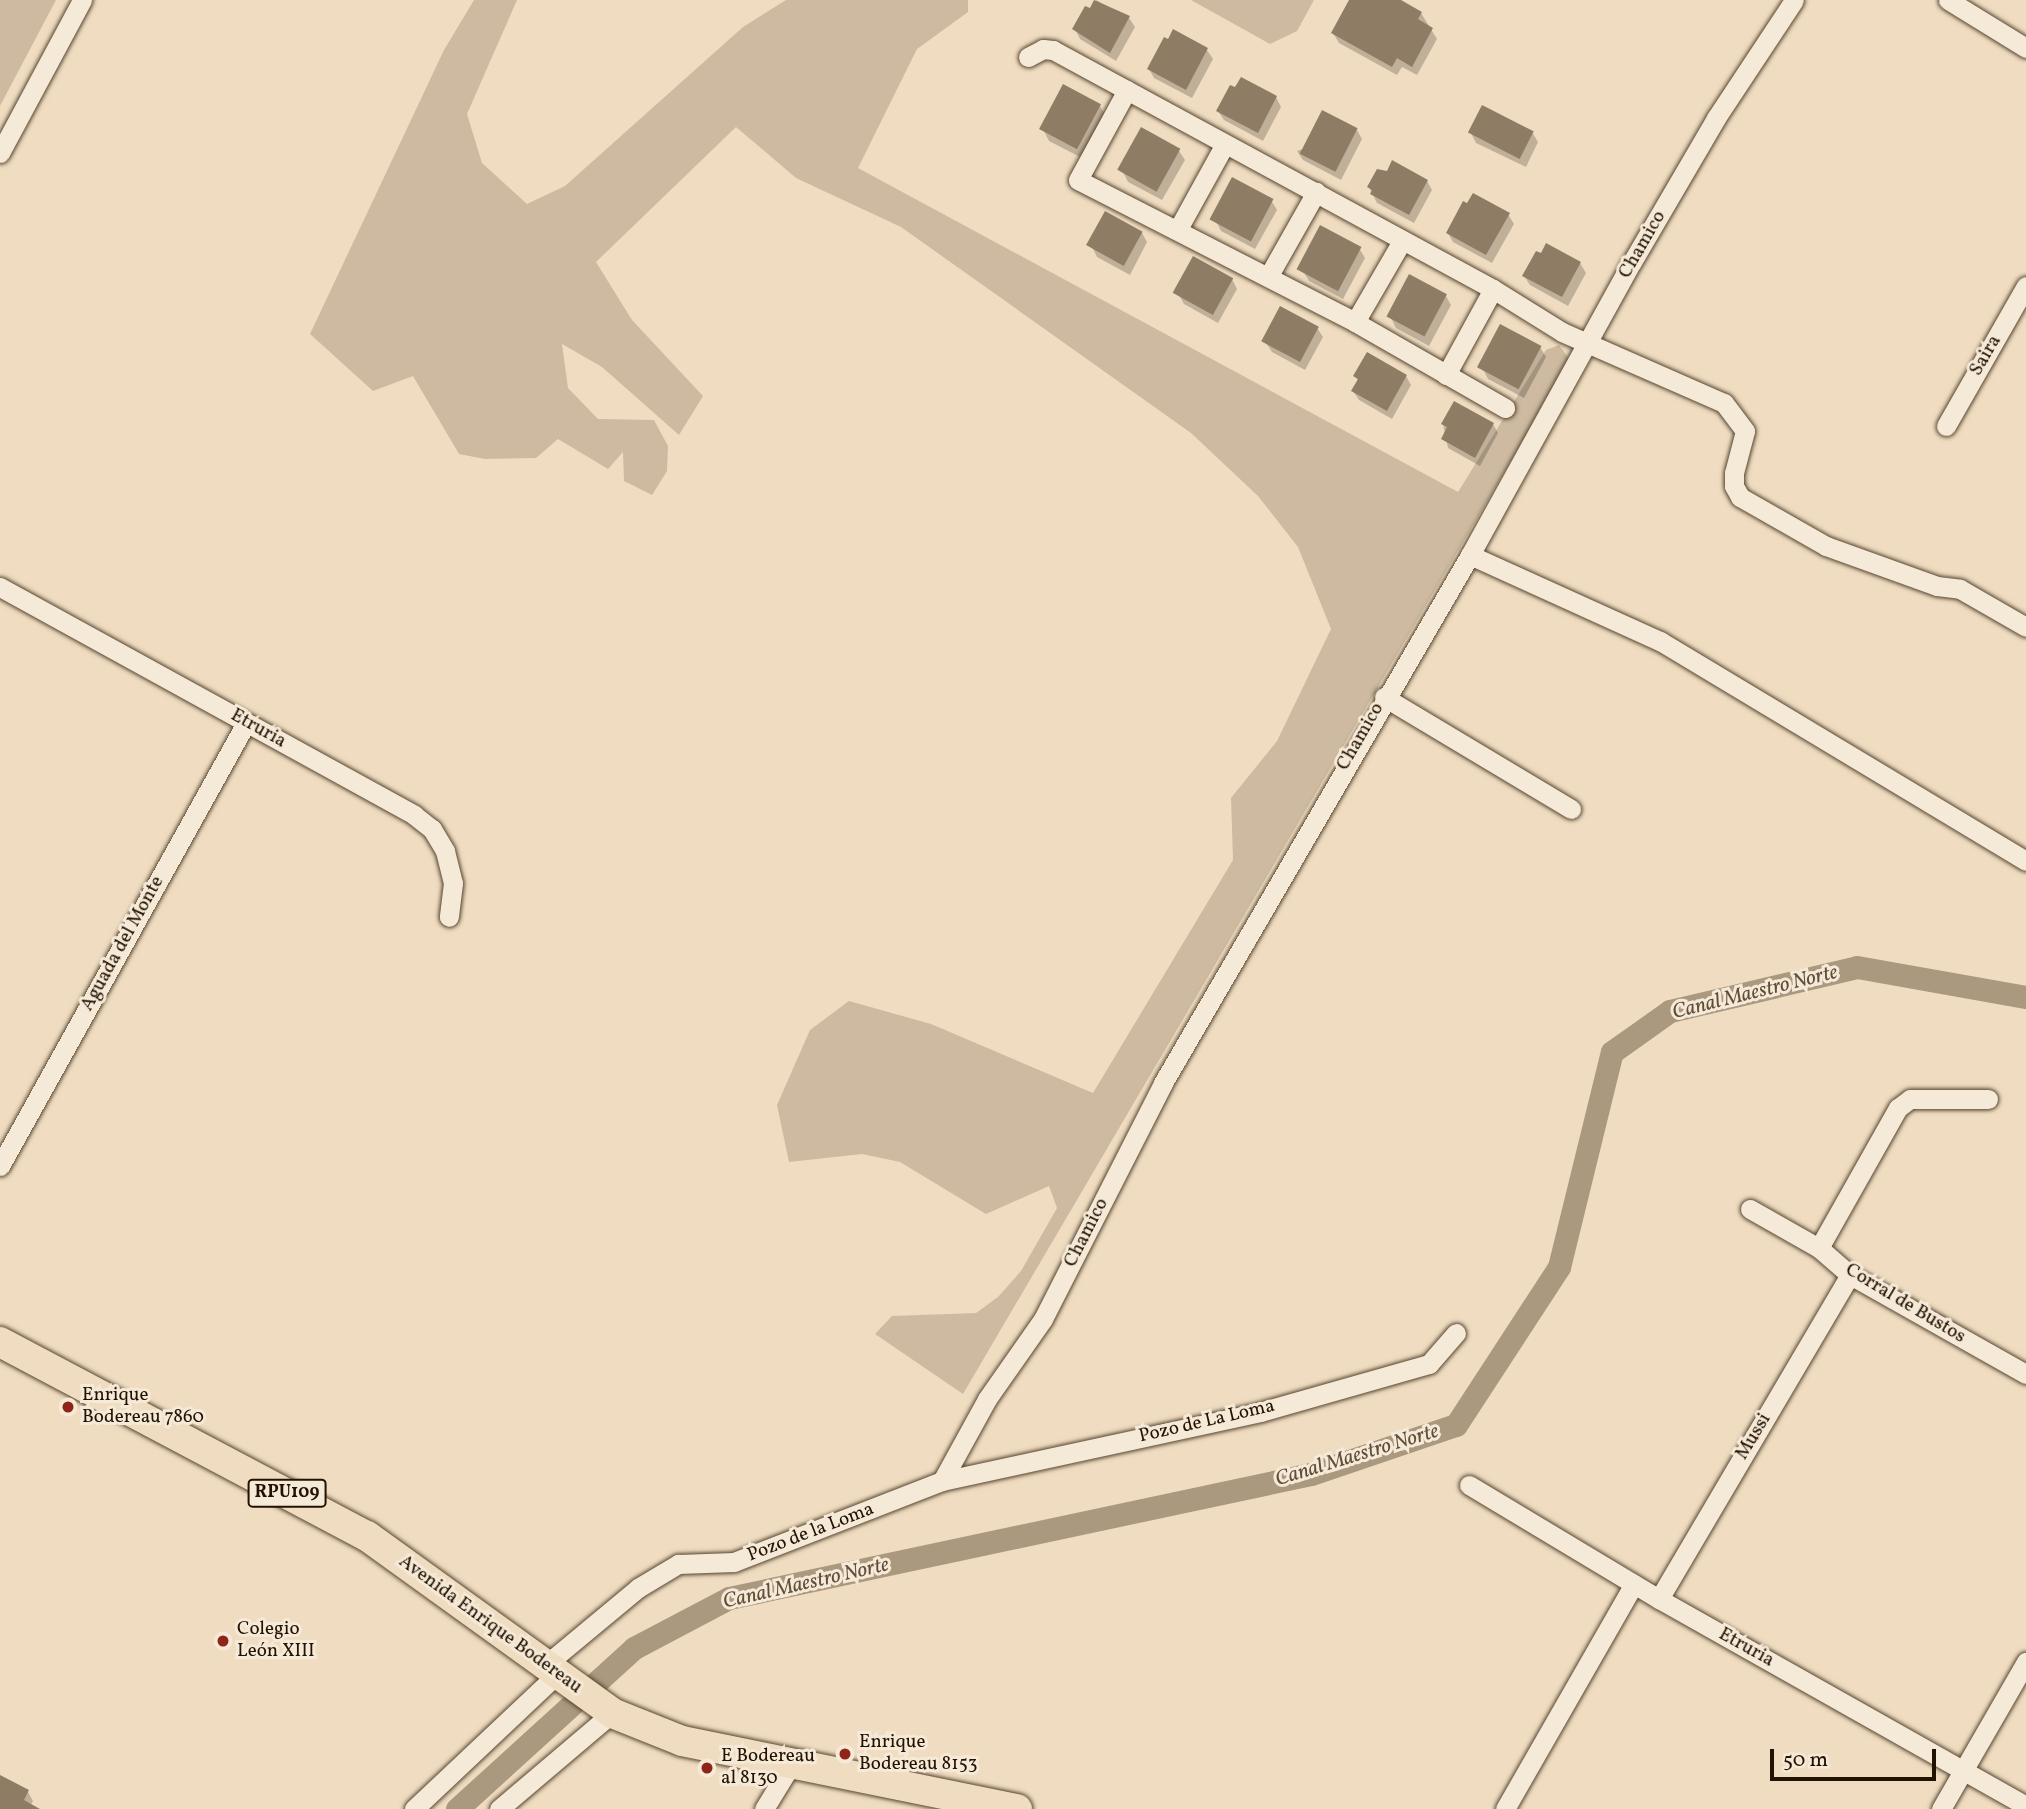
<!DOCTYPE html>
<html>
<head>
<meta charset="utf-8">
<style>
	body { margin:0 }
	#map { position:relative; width:2026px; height:1809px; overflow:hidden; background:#f0ddc1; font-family:Vollkorn,serif }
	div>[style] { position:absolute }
	.green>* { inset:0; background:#cdbaa0 }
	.shadow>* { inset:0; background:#0003 }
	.canal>* { height:23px; margin:-11.5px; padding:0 11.5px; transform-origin:11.5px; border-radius:11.5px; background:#aa987f }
	.building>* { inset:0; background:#8e7c64; transform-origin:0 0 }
	.roads { filter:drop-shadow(0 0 2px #564530) drop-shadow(0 0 2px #564530) }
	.street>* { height:19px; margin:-9.5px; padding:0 9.5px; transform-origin:9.5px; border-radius:9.5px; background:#f5e9d7 }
	.primary>* { height:30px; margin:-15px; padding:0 15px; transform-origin:15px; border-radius:15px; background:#f0ddc1 }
	.dots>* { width:19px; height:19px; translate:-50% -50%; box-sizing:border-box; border:4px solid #f5e9d7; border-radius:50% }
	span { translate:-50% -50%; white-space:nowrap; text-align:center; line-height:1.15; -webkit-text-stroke:6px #f5e9d7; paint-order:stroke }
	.shield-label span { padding:2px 5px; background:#f5e9d7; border:2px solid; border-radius:5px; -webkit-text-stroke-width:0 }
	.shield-label { font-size:18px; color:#231200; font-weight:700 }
	.street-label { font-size:19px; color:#231200 }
	.poi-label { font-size:19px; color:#231200 }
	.left { translate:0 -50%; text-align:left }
	.water-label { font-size:21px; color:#604e39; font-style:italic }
	.scale { position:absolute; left:1770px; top:1749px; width:166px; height:32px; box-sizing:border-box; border:4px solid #231200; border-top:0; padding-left:9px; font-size:21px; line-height:24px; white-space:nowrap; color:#231200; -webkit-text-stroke:5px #f5e9d7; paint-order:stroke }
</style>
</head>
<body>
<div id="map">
	<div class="green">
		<div style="clip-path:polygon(0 0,56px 0,0 106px)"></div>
		<div style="clip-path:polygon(474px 0,517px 0,467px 114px,482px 163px,527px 204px,565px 186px,743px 27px,786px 0,968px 0,968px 12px,917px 49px,858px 168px,1458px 492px,1546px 350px,1559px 345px,1570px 360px,963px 1394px,875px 1334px,892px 1316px,976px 1313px,998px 1297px,1021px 1271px,1057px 1208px,1049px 1186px,986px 1214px,900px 1162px,862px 1154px,789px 1162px,777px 1105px,810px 1030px,849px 1001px,931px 1024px,1093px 1093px,1233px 860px,1231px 798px,1277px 741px,1331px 629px,1298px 547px,1258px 496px,1191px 433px,901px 227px,796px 178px,736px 127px,596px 262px,632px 320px,703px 396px,679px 435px,602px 367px,562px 344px,568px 388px,598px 419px,654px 420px,668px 446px,667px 471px,652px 495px,624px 481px,623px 452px,608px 469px,558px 439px,536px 458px,485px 459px,459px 454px,413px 376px,373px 391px,310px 334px,444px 50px)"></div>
		<div style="clip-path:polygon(1191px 0,1314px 0,1297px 31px,1270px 44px)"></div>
	</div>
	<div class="shadow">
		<div style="clip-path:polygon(1096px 0,1129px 18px,1135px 27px,1116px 61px,1080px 39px,1075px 29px)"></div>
		<div style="clip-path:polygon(1351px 0,1397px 0,1421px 13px,1437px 39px,1417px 75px,1402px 67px,1397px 75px,1339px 43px,1333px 33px)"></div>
		<div style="clip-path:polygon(1174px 32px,1207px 50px,1213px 59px,1192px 98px,1154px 78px,1149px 69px)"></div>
		<div style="clip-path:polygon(1064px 86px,1100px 106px,1105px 115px,1082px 158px,1049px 141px,1044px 131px)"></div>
		<div style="clip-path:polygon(1276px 97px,1281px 107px,1263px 141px,1224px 120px,1218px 111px)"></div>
		<div style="clip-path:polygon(1357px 130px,1362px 139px,1341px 180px,1303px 160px,1297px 151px)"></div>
		<div style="clip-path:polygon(1532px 132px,1538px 142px,1526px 167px,1476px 143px,1471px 133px)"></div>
		<div style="clip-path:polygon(1179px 151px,1185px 160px,1162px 200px,1128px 182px,1123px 172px)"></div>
		<div style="clip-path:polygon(1427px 181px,1432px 190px,1414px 223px,1377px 203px,1369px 187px)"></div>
		<div style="clip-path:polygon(1271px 200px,1277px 210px,1255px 249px,1221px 231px,1216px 221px)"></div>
		<div style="clip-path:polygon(1106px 213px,1142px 233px,1147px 242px,1130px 275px,1097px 257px,1092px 247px)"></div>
		<div style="clip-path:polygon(1508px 214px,1514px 224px,1492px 263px,1453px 242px,1448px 233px)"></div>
		<div style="clip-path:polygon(1321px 228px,1359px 248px,1365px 258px,1343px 299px,1309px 281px,1303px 271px)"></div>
		<div style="clip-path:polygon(1547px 245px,1580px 263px,1586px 273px,1568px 306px,1530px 285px,1524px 276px)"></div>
		<div style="clip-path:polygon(1232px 279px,1237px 289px,1218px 323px,1184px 304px,1179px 295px)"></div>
		<div style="clip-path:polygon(1446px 296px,1451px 305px,1429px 346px,1396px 328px,1391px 318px)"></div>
		<div style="clip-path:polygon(1317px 328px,1323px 337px,1305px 370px,1272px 352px,1266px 343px)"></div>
		<div style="clip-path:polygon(1540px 347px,1546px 357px,1524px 398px,1488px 379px,1483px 369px)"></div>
		<div style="clip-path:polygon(1355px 376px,1406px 376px,1411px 385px,1392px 419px,1359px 400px,1353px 391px,1359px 382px)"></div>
		<div style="clip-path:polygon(1443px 424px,1493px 424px,1498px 433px,1480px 466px,1448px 448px)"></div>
		<div style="clip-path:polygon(0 1777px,28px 1792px,33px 1801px,30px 1806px,36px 1809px,0 1809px)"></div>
	</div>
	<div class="canal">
		<div style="left:457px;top:1809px;width:239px;rotate:-42.3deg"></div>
		<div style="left:634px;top:1648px;width:107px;rotate:-27.8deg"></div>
		<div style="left:729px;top:1598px;width:595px;rotate:-12.03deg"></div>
		<div style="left:1311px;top:1474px;width:153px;rotate:-18.7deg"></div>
		<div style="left:1456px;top:1425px;width:189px;rotate:-56.9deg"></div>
		<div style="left:1559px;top:1267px;width:221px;rotate:-76.2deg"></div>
		<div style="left:1612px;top:1052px;width:71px;rotate:-35.3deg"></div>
		<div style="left:1670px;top:1011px;width:192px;rotate:-13.2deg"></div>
		<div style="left:1857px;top:967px;width:172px;rotate:10.1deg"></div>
	</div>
	<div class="building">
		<div style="clip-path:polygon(1094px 0,1130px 16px,1110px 53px,1072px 29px,1085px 6px,1090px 8px)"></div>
		<div style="clip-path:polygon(1349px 0,1401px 0,1422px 12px,1418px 19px,1433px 28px,1412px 67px,1397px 58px,1392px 67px,1331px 33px)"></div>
		<div style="clip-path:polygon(1173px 29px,1208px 48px,1186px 90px,1147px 69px,1164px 37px,1168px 39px)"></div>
		<div style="clip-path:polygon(1241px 77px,1277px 96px,1258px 133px,1216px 111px,1230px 85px,1235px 87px)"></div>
		<div style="left:1063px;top:84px;width:43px;height:51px;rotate:28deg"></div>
		<div style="left:1482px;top:105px;width:58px;height:31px;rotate:27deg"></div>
		<div style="left:1322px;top:110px;width:40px;height:49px;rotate:27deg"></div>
		<div style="left:1141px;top:127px;width:45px;height:49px;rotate:29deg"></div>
		<div style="clip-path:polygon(1392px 160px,1428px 180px,1409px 215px,1370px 194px,1372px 190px,1367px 187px,1377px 169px,1387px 171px)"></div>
		<div style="left:1232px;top:177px;width:47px;height:48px;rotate:28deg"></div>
		<div style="clip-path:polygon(1473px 193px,1510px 213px,1486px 255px,1446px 233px,1463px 201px,1467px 203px)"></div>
		<div style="left:1105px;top:211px;width:43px;height:39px;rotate:29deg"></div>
		<div style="left:1320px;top:225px;width:47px;height:50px;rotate:28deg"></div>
		<div style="clip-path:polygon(1546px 243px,1581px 262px,1562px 297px,1522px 276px,1536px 251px,1541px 253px)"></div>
		<div style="left:1193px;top:256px;width:46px;height:42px;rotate:29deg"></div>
		<div style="left:1409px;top:274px;width:43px;height:48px;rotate:28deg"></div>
		<div style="left:1280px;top:306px;width:44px;height:40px;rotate:28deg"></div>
		<div style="left:1500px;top:324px;width:47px;height:49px;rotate:28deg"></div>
		<div style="clip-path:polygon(1367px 352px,1407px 375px,1387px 411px,1351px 391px,1358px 379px,1353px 376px)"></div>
		<div style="clip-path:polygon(1454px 401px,1494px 423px,1475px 458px,1441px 439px,1447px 427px,1441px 424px)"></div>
		<div style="clip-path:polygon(0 1775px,29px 1790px,24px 1800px,40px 1809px,0 1809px)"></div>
	</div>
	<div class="roads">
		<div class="street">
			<div style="left:1948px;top:0;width:92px;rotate:31.6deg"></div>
			<div style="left:1028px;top:57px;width:17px;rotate:-28deg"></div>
			<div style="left:1043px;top:49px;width:10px;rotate:6deg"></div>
			<div style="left:1053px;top:50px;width:501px;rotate:28.51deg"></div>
			<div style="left:1493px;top:289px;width:81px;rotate:31.9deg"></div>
			<div style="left:1562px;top:332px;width:177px;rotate:23.7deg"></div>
			<div style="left:1724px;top:403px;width:35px;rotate:53deg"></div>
			<div style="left:1745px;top:431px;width:43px;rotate:104.7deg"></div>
			<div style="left:1734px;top:473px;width:13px;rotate:90deg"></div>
			<div style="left:1734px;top:486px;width:13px;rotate:61deg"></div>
			<div style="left:1740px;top:497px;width:99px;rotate:29.7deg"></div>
			<div style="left:1826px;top:546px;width:118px;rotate:19.8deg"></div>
			<div style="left:1937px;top:586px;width:23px;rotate:7deg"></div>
			<div style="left:1960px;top:589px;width:76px;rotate:29.9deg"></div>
			<div style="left:1127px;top:90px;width:102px;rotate:118.6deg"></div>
			<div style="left:1078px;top:180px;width:311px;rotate:27.1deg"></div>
			<div style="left:1355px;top:322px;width:173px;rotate:29.8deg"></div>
			<div style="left:0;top:153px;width:174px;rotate:-61.8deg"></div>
			<div style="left:1178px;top:229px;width:97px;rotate:-61.1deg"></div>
			<div style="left:1268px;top:277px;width:98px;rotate:-60.5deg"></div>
			<div style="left:1355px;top:322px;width:94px;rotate:-59.9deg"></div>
			<div style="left:1446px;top:375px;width:98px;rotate:-61.3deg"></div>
			<div style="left:1946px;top:426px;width:161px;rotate:-60.3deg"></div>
			<div style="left:1470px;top:555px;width:209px;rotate:24.4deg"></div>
			<div style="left:1660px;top:641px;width:427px;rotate:31deg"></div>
			<div style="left:0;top:587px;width:473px;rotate:28.8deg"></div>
			<div style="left:414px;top:815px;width:23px;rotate:38deg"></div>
			<div style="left:432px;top:829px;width:26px;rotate:59deg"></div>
			<div style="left:445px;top:851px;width:33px;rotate:76deg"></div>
			<div style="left:453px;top:883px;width:34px;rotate:97deg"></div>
			<div style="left:1384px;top:697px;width:218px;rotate:30.9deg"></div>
			<div style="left:0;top:1166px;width:507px;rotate:-60.96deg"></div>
			<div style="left:1750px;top:1209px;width:79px;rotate:29.5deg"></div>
			<div style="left:1819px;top:1248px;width:41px;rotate:41.1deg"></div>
			<div style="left:1850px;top:1275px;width:202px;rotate:29.4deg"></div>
			<div style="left:1819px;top:1248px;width:161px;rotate:-60.6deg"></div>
			<div style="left:1898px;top:1108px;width:15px;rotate:-37deg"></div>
			<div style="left:1910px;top:1099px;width:78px"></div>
			<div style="left:942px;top:1481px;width:94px;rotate:-61.2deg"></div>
			<div style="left:987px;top:1399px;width:98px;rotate:-55deg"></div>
			<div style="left:1043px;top:1319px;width:265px;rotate:-63deg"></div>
			<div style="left:1163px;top:1083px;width:611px;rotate:-59.82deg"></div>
			<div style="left:1470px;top:555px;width:335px;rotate:-61.1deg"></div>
			<div style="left:1632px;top:262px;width:167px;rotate:-59.7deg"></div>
			<div style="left:1716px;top:118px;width:141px;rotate:-56.5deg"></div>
			<div style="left:1469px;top:1485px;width:222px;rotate:31deg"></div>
			<div style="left:1659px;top:1599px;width:421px;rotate:29.4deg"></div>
			<div style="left:1659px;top:1599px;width:376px;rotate:-59.5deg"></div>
			<div style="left:543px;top:1667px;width:124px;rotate:-39.7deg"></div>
			<div style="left:638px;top:1588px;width:47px;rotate:-31deg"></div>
			<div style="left:678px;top:1564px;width:56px;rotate:-2deg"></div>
			<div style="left:734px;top:1562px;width:223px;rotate:-21.3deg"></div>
			<div style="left:942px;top:1481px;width:325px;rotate:-12.2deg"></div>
			<div style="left:1260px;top:1412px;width:176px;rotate:-15.9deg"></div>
			<div style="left:1429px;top:1364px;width:41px;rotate:-48.9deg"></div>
			<div style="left:414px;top:1809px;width:194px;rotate:-43.3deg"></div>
			<div style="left:499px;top:1809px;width:148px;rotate:-40.3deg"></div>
			<div style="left:764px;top:1809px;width:52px;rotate:-58.5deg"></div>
			<div style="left:1505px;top:1809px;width:259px;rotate:-60.2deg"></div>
			<div style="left:1941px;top:1809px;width:170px;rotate:-60deg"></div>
		</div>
		<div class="primary">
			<div style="left:0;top:1342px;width:415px;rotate:27.9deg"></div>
			<div style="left:367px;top:1536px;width:302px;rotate:35.8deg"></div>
			<div style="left:612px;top:1713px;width:75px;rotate:21.8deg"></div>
			<div style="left:682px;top:1741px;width:342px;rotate:11.5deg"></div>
		</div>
	</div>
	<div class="dots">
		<div style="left:68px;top:1407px;background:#8f2418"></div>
		<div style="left:223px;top:1641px;background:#8f2418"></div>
		<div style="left:845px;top:1754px;background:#8f2418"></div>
		<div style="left:707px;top:1768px;background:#8f2418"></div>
	</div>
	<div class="shield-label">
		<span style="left:287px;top:1493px">RPU109</span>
	</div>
	<div class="street-label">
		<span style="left:1643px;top:245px;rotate:-60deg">Chamico</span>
		<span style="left:1986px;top:356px;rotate:-60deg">Saira</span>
		<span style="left:258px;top:729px;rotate:29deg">Etruria</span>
		<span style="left:1361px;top:737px;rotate:-60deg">Chamico</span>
		<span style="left:123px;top:944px;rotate:-61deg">Aguada del Monte</span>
		<span style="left:1087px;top:1233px;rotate:-63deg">Chamico</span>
		<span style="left:1905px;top:1304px;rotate:31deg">Corral de Bustos</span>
		<span style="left:1207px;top:1422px;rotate:-13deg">Pozo de La Loma</span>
		<span style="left:1754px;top:1437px;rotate:-59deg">Mussi</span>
		<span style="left:811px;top:1533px;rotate:-21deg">Pozo de la Loma</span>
		<span style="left:490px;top:1625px;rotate:36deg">Avenida Enrique Bodereau</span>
		<span style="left:1746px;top:1648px;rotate:29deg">Etruria</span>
	</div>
	<div class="poi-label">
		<span class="left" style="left:82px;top:1407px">Enrique<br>Bodereau 7860</span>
		<span class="left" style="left:237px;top:1641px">Colegio<br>León XIII</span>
		<span class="left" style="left:859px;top:1754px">Enrique<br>Bodereau 8153</span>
		<span class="left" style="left:721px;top:1768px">E Bodereau<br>al 8130</span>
	</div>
	<div class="water-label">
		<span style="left:1755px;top:993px;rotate:-14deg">Canal Maestro Norte</span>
		<span style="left:1357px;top:1456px;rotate:-17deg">Canal Maestro Norte</span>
		<span style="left:806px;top:1584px;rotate:-13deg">Canal Maestro Norte</span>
	</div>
	<div class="scale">50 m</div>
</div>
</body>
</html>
